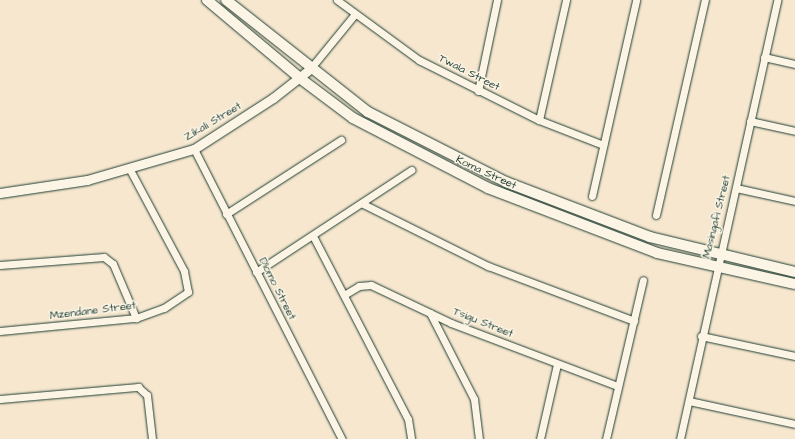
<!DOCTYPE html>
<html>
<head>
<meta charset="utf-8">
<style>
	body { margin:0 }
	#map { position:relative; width:795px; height:439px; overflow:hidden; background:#f6e7ce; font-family:"Architects Daughter",sans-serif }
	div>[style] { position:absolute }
	.roads { filter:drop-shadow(0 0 1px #1f3d34) drop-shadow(0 0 1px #1f3d34) }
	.minor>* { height:7px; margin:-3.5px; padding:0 3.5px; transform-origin:3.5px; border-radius:3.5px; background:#fcf5e5 }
	.tertiary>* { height:9px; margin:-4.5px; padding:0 4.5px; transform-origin:4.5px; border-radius:4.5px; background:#fcf5e5 }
	.secondary>* { height:10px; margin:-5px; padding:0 5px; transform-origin:5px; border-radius:5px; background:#fcf5e5 }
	span { translate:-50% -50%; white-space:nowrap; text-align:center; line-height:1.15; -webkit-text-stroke:3px #fcf5e5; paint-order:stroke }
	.street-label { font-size:11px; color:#1f3d34 }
</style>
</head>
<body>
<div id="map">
	<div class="roads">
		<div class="minor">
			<div style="left:337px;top:0;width:102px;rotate:36.2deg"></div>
			<div style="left:419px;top:60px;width:134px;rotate:26.6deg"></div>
			<div style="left:539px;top:120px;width:69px;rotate:21.3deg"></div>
			<div style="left:764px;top:57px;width:32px;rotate:13deg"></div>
			<div style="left:310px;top:69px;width:71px;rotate:-50.7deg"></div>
			<div style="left:478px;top:91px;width:93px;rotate:-78.2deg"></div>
			<div style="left:539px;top:120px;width:123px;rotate:-77.3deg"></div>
			<div style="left:750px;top:121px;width:46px;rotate:12.5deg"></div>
			<div style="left:194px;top:149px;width:326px;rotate:63deg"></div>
			<div style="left:736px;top:188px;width:60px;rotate:12.4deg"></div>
			<div style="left:592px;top:196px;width:201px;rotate:-77.3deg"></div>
			<div style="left:363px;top:204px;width:140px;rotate:26.4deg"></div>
			<div style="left:488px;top:266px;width:156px;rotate:20.6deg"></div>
			<div style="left:226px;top:214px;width:137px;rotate:-32.8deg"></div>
			<div style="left:656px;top:215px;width:221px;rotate:-77.2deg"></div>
			<div style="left:313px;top:236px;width:206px;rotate:62.6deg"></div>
			<div style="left:408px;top:419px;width:20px;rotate:81deg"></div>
			<div style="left:0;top:265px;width:104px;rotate:-4.4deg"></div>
			<div style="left:104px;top:257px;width:11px;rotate:38deg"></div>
			<div style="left:113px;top:264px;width:59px;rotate:66.9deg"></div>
			<div style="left:256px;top:272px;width:186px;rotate:-33.3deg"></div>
			<div style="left:344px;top:295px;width:17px;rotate:-31deg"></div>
			<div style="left:359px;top:286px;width:12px;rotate:-5deg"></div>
			<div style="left:371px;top:285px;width:89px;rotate:25.4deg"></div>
			<div style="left:451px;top:323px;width:178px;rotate:20.7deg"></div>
			<div style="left:430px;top:313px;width:97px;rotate:62.9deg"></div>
			<div style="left:474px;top:399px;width:40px;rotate:82.9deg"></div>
			<div style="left:0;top:331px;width:137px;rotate:-5.5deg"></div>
			<div style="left:136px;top:318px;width:30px;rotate:-20deg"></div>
			<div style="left:164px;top:308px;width:29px;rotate:-34deg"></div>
			<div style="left:188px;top:292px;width:21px;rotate:-101deg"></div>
			<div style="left:184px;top:271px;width:117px;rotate:-118.1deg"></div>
			<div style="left:701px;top:336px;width:96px;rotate:12deg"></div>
			<div style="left:0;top:399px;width:139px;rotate:-5deg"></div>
			<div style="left:138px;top:387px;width:12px;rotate:42deg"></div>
			<div style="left:147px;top:395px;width:44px;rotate:83.5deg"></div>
			<div style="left:689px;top:401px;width:108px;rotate:12.2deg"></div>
			<div style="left:540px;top:439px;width:77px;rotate:-77.2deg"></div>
			<div style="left:606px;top:439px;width:163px;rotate:-76.9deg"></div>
			<div style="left:680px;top:439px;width:450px;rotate:-77.5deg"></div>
		</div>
		<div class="tertiary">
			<div style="left:0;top:193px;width:88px;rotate:-8.5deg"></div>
			<div style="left:87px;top:180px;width:111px;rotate:-16.2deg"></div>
			<div style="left:194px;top:149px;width:94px;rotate:-32.8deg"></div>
			<div style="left:273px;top:98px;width:47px;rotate:-38.1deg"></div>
		</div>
		<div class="secondary">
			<div style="left:207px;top:0;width:123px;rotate:40deg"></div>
			<div style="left:301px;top:79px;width:65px;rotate:36.9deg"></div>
			<div style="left:353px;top:118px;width:152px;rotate:27.4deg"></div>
			<div style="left:488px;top:188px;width:181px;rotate:21deg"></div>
			<div style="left:657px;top:253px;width:141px;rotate:12.7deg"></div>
			<div style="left:226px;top:0;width:181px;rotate:38.3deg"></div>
			<div style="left:368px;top:112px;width:155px;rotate:26.9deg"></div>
			<div style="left:506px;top:182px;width:154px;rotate:20.9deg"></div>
			<div style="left:650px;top:237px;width:149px;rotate:13.6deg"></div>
		</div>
	</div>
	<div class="street-label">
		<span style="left:469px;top:73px;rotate:27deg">Twala Street</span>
		<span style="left:213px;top:122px;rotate:-31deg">Zikali Street</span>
		<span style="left:486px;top:173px;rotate:25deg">Koma Street</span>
		<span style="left:717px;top:217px;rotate:-76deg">Masingafi Street</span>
		<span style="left:277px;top:289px;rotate:63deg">Dlomo Street</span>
		<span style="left:93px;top:311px;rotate:-7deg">Mzendane Street</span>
		<span style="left:483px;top:323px;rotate:22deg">Tsigu Street</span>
	</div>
</div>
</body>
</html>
